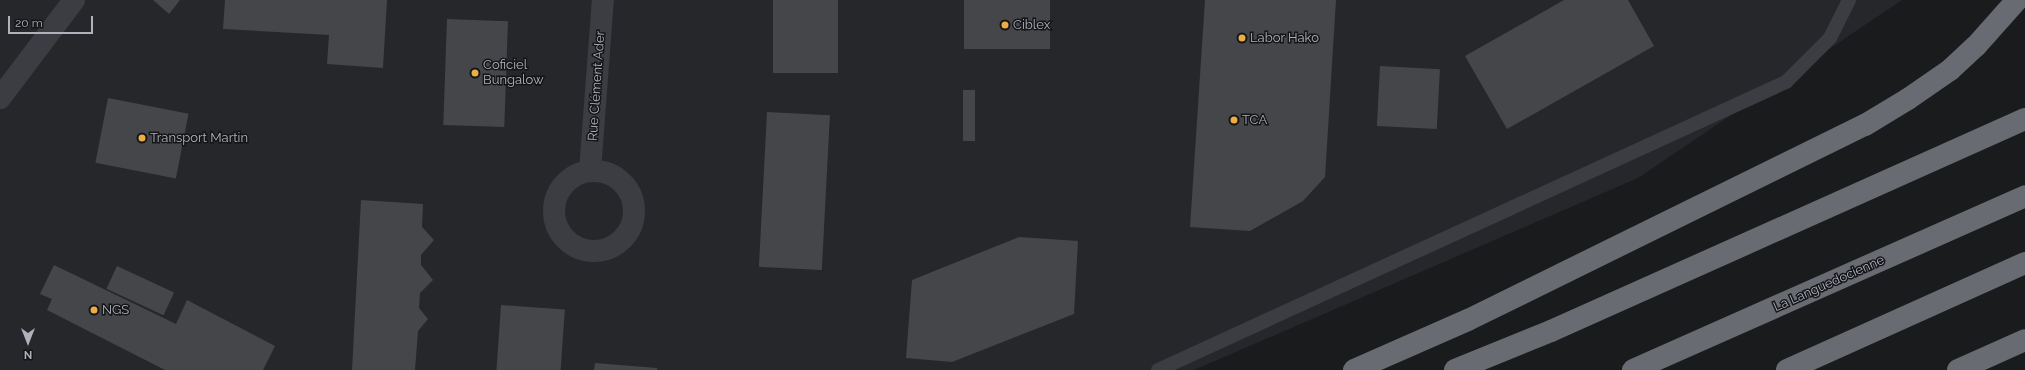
<!DOCTYPE html>
<html>
<head>
<meta charset="utf-8">
<style>
	body { margin:0 }
	#map { position:relative; width:2025px; height:370px; overflow:hidden; background:#1a1b1d; font-family:Raleway,sans-serif }
	div>[style] { position:absolute }
	.built>* { inset:0; background:#26272a }
	.building>* { inset:0; background:#45464a; transform-origin:0 0 }
	.service>* { height:14px; margin:-7px; padding:0 7px; transform-origin:7px; border-radius:7px; background:#3c3d42 }
	.minor>* { height:22px; margin:-11px; padding:0 11px; transform-origin:11px; border-radius:11px; background:#3c3d42 }
	.minor>.ring { margin:-11px; padding:0; box-sizing:content-box; background:none; border:22px solid #3c3d42; border-radius:50% }
	.motorway>* { height:22px; margin:-11px; padding:0 11px; transform-origin:11px; border-radius:11px; background:#686b72 }
	.dots>* { width:11px; height:11px; translate:-50% -50%; box-sizing:border-box; border:2px solid #151518; border-radius:50% }
	span { translate:-50% -50%; white-space:nowrap; text-align:center; line-height:1.15; -webkit-text-stroke:3px #151518; paint-order:stroke }
	.poi-label { font-size:13px; color:#aeb2bb }
	.left { translate:0 -50%; text-align:left }
	.street-label { font-size:13px; color:#aeb2bb }
	.north { position:absolute; left:8px; top:322px; width:40px; height:40px; -webkit-text-stroke:3px #151518; paint-order:stroke; rotate:180deg; font-size:11px; font-weight:700; line-height:16px; text-align:center; color:#aeb2bb }
	.north::after { content:''; display:block; margin:auto; width:14px; height:18px; background:#aeb2bb; clip-path:polygon(50% 0,100% 100%,50% 72%,0 100%) }
	.scale { position:absolute; left:8px; top:16px; width:85px; height:18px; box-sizing:border-box; border:2px solid #aeb2bb; border-top:0; padding-left:5px; font-size:12px; line-height:14px; white-space:nowrap; color:#aeb2bb; -webkit-text-stroke:3px #151518; paint-order:stroke }
</style>
</head>
<body>
<div id="map">
	<div class="built">
		<div style="clip-path:polygon(0 0,1902px 0,1638px 178px,1194px 370px,0 370px)"></div>
	</div>
	<div class="building">
		<div style="clip-path:polygon(153px 0,180px 0,169px 14px)"></div>
		<div style="clip-path:polygon(225px 0,387px 0,383px 68px,327px 64px,329px 35px,223px 29px)"></div>
		<div style="left:773px;top:0;width:65px;height:73px"></div>
		<div style="left:964px;top:0;width:86px;height:49px"></div>
		<div style="clip-path:polygon(1205px 0,1336px 0,1325px 177px,1303px 201px,1250px 231px,1190px 227px)"></div>
		<div style="clip-path:polygon(1564px 0,1628px 0,1654px 46px,1507px 129px,1465px 56px)"></div>
		<div style="left:447px;top:19px;width:61px;height:106px;rotate:2deg"></div>
		<div style="left:1380px;top:66px;width:60px;height:60px;rotate:3deg"></div>
		<div style="left:963px;top:90px;width:12px;height:51px"></div>
		<div style="left:108px;top:98px;width:82px;height:66px;rotate:11deg"></div>
		<div style="left:767px;top:112px;width:63px;height:155px;rotate:3deg"></div>
		<div style="clip-path:polygon(361px 200px,423px 204px,422px 227px,434px 240px,421px 255px,421px 265px,433px 280px,420px 293px,419px 308px,428px 319px,418px 331px,415px 370px,352px 370px)"></div>
		<div style="clip-path:polygon(1019px 237px,1078px 241px,1074px 314px,952px 362px,906px 358px,912px 280px)"></div>
		<div style="clip-path:polygon(54px 265px,176px 324px,187px 300px,275px 346px,263px 370px,165px 370px,47px 310px,52px 299px,40px 294px)"></div>
		<div style="left:117px;top:266px;width:63px;height:25px;rotate:25deg"></div>
		<div style="left:501px;top:305px;width:64px;height:65px;rotate:4deg"></div>
		<div style="clip-path:polygon(595px 363px,657px 368px,657px 370px,594px 370px)"></div>
	</div>
	<div class="service">
		<div style="left:1158px;top:370px;width:691px;rotate:-24.64deg"></div>
		<div style="left:1786px;top:82px;width:62px;rotate:-45deg"></div>
		<div style="left:1830px;top:38px;width:42px;rotate:-63.4deg"></div>
	</div>
	<div class="minor">
		<div style="left:0;top:98px;width:123px;rotate:-52.9deg"></div>
		<div style="left:590px;top:171px;width:171px;rotate:-85.7deg"></div>
		<div class="ring" style="left:554px;top:171px;width:58px;height:58px"></div>
	</div>
	<div class="motorway">
		<div style="left:1354px;top:370px;width:124px;rotate:-23.7deg"></div>
		<div style="left:1468px;top:320px;width:442px;rotate:-26.2deg"></div>
		<div style="left:1865px;top:125px;width:50px;rotate:-31.2deg"></div>
		<div style="left:1908px;top:99px;width:51px;rotate:-34.6deg"></div>
		<div style="left:1950px;top:70px;width:35px;rotate:-43deg"></div>
		<div style="left:1976px;top:46px;width:62px;rotate:-48.3deg"></div>
		<div style="left:1455px;top:370px;width:104px;rotate:-22.1deg"></div>
		<div style="left:1551px;top:331px;width:519px;rotate:-24.1deg"></div>
		<div style="left:1633px;top:370px;width:429px;rotate:-23.9deg"></div>
		<div style="left:1787px;top:370px;width:261px;rotate:-24.2deg"></div>
		<div style="left:1958px;top:370px;width:73px;rotate:-24.1deg"></div>
	</div>
	<div class="dots">
		<div style="left:1005px;top:25px;background:#ebad44"></div>
		<div style="left:1242px;top:38px;background:#ebad44"></div>
		<div style="left:475px;top:73px;background:#ebad44"></div>
		<div style="left:1234px;top:120px;background:#ebad44"></div>
		<div style="left:142px;top:138px;background:#ebad44"></div>
		<div style="left:94px;top:310px;background:#ebad44"></div>
	</div>
	<div class="poi-label">
		<span class="left" style="left:1013px;top:25px">Ciblex</span>
		<span class="left" style="left:1250px;top:38px">Labor Hako</span>
		<span class="left" style="left:483px;top:73px">Coficiel<br>Bungalow</span>
		<span class="left" style="left:1242px;top:120px">TCA</span>
		<span class="left" style="left:150px;top:138px">Transport Martin</span>
		<span class="left" style="left:102px;top:310px">NGS</span>
	</div>
	<div class="street-label">
		<span style="left:597px;top:86px;rotate:-86deg">Rue Clément Ader</span>
		<span style="left:1829px;top:284px;rotate:-24deg">La Languedocienne</span>
	</div>
	<div class="north">N</div>
	<div class="scale">20 m</div>
</div>
</body>
</html>
